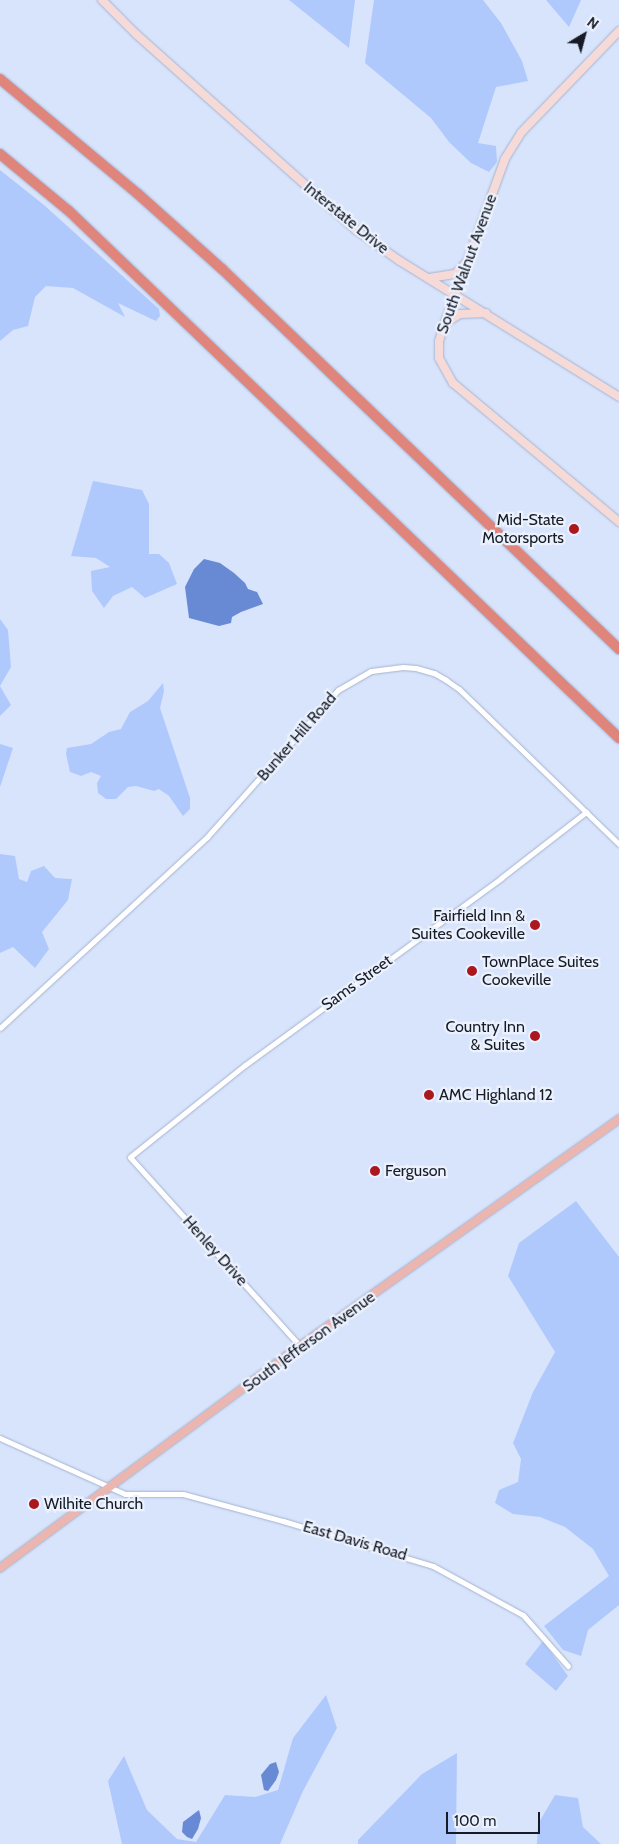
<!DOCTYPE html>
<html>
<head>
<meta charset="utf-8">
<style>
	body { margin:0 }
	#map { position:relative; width:619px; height:1844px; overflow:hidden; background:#d8e4fc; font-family:Cabin,sans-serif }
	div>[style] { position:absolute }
	.green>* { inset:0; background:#b0c9fc }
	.water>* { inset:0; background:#688ad4 }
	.roads { filter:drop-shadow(0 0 1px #a5b3cf) drop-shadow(0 0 1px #a5b3cf) }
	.street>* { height:5px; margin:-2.5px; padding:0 2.5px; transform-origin:2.5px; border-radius:2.5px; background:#fff }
	.secondary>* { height:8px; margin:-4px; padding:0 4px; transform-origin:4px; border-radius:4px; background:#f6dad8 }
	.primary>* { height:8px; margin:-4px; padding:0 4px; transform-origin:4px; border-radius:4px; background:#ecb6b0 }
	.highway>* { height:10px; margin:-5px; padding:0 5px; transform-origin:5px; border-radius:5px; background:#e0857c }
	.dots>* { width:14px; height:14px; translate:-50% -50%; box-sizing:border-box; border:2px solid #ebf1fd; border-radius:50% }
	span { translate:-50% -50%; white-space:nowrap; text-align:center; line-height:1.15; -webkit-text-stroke:4.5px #ebf1fd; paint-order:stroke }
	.street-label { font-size:16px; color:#161b26 }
	.poi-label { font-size:16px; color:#161b26 }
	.right { translate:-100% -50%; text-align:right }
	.left { translate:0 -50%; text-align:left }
	.north { position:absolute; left:559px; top:10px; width:50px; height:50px; -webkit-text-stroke:4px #ebf1fd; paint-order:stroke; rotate:37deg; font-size:14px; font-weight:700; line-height:20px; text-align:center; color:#161b26 }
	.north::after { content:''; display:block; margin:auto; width:18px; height:22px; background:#161b26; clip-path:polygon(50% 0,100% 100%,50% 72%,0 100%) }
	.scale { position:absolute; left:446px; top:1812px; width:94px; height:22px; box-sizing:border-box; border:2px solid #161b26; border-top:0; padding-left:6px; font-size:15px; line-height:18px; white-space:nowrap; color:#161b26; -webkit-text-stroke:4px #ebf1fd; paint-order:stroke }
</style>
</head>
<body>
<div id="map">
	<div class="green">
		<div style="clip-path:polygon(289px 0,355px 0,349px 48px)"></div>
		<div style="clip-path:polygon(374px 0,483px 0,501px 23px,522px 61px,528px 81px,496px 87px,478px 143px,496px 146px,497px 162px,489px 172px,471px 163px,449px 142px,431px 118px,365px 63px)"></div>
		<div style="clip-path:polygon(546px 0,581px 0,569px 27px)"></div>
		<div style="clip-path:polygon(0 170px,44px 205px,159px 309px,160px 316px,156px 321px,118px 303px,125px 317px,73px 288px,46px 286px,35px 297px,28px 326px,13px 330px,0 341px)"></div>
		<div style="clip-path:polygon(93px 481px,142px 490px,149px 504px,149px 554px,159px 554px,169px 563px,177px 584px,145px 598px,132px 587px,113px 596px,104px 608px,92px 591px,91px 571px,110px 567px,96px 558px,71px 556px)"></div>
		<div style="clip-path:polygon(0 619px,8px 630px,11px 667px,0 686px,11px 705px,0 716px)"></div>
		<div style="clip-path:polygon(163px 683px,164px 691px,160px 708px,190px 798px,190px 809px,183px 816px,169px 796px,159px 789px,154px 791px,136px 786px,128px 787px,116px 799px,106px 799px,98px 793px,97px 783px,101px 776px,91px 772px,81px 776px,70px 772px,66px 754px,67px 748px,91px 744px,109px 732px,121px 729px,130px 712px,148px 701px)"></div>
		<div style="clip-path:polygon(0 744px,13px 748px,0 787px)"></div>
		<div style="clip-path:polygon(0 854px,15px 856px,19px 879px,27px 882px,31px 871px,44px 866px,55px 878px,72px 879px,68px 900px,42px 932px,49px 949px,35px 968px,13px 947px,0 953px)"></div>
		<div style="clip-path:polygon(576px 1201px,619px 1257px,619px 1605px,588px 1630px,581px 1656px,563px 1650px,544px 1626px,609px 1576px,593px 1549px,565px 1527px,540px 1517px,513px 1514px,495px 1503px,499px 1490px,518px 1482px,521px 1459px,513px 1443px,533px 1392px,555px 1352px,508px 1276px,519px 1243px)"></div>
		<div style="clip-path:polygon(543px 1641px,568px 1676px,556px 1691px,525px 1664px)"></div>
		<div style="clip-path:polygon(326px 1695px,337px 1728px,303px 1791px,280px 1844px,122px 1844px,108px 1781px,124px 1756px,147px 1810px,177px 1839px,196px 1842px,225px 1795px,255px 1797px,278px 1790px,293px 1738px)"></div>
		<div style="clip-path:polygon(457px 1753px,456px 1844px,358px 1844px,358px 1840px,422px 1774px)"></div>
		<div style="clip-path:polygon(555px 1795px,578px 1798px,583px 1827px,601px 1844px,537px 1844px,538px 1824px)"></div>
	</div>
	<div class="water">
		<div style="clip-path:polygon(204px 559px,220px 563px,234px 573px,245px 583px,248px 589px,257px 592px,263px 604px,241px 612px,232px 617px,231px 623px,219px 626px,189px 618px,185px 587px,194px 569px)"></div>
		<div style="clip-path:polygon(276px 1762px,279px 1772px,276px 1780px,268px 1791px,264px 1790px,261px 1775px,270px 1764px)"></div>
		<div style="clip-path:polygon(199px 1810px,201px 1818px,198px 1829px,192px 1839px,187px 1837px,182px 1832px,183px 1822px)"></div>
	</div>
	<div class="roads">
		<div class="street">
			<div style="left:0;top:1028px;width:282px;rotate:-42.7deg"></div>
			<div style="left:207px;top:837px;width:197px;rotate:-48.3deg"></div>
			<div style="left:338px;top:690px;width:38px;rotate:-30deg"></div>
			<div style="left:371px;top:671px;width:32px;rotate:-7deg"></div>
			<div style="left:403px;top:667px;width:13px;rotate:4deg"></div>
			<div style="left:416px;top:668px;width:19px;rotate:16deg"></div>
			<div style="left:434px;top:673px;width:14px;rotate:30deg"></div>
			<div style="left:446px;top:680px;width:16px;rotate:35deg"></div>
			<div style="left:459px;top:689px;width:223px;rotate:44.1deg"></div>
			<div style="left:300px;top:1346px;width:254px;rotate:-132deg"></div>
			<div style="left:130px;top:1157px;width:147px;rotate:-38.7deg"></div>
			<div style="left:245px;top:1065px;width:317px;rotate:-36.1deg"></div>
			<div style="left:501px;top:878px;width:108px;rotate:-37.8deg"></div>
			<div style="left:0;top:1438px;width:137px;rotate:24.1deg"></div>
			<div style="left:125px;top:1494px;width:58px"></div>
			<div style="left:183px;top:1494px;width:104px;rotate:15.1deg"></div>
			<div style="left:283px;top:1521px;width:157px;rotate:16.7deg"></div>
			<div style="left:433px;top:1566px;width:102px;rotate:28.6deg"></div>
			<div style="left:523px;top:1615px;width:68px;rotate:48.6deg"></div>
		</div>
		<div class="secondary">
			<div style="left:102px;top:0;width:48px;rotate:45deg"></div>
			<div style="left:136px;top:34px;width:295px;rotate:41.7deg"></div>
			<div style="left:356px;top:230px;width:54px;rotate:35.2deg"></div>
			<div style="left:400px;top:261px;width:258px;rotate:31.8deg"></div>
			<div style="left:619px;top:31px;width:141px;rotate:133.9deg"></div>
			<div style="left:521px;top:133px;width:31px;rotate:122deg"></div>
			<div style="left:505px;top:159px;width:177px;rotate:110.2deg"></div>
			<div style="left:444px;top:325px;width:17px;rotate:107deg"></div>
			<div style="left:439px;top:341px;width:17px;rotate:90deg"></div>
			<div style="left:439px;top:358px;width:29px;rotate:61deg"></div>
			<div style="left:453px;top:383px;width:217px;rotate:39.9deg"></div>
			<div style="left:429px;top:278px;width:26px;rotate:-9deg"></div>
			<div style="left:455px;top:274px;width:16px;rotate:-45deg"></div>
			<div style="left:445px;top:323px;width:17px;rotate:-31deg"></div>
			<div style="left:460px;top:314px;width:26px;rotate:-2deg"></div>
		</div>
		<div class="primary">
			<div style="left:0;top:1568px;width:373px;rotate:-36.5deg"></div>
			<div style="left:300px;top:1346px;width:392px;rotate:-35.4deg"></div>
		</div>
		<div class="highway">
			<div style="left:0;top:79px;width:180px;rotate:39.8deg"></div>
			<div style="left:138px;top:194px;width:113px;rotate:41.8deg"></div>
			<div style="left:222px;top:269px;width:550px;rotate:43.75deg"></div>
			<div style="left:0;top:154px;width:89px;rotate:39.6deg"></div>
			<div style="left:69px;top:211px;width:762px;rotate:43.78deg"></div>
		</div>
	</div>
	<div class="dots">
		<div style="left:574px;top:529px;background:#aa171c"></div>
		<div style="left:535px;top:925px;background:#aa171c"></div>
		<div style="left:472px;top:971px;background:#aa171c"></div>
		<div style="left:535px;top:1036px;background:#aa171c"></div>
		<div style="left:429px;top:1095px;background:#aa171c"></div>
		<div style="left:375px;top:1171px;background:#aa171c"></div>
		<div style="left:34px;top:1504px;background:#aa171c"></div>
	</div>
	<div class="street-label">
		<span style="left:346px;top:218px;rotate:39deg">Interstate Drive</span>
		<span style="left:467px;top:264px;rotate:-70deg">South Walnut Avenue</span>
		<span style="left:297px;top:737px;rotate:-49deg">Bunker Hill Road</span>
		<span style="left:357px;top:983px;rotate:-36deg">Sams Street</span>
		<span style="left:215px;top:1251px;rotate:48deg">Henley Drive</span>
		<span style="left:309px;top:1342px;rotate:-36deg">South Jefferson Avenue</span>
		<span style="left:355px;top:1541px;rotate:16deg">East Davis Road</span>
	</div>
	<div class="poi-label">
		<span class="right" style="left:564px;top:529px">Mid-State<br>Motorsports</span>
		<span class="right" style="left:525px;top:925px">Fairfield Inn &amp;<br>Suites Cookeville</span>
		<span class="left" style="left:482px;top:971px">TownPlace Suites<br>Cookeville</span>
		<span class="right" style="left:525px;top:1036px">Country Inn<br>&amp; Suites</span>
		<span class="left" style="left:439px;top:1095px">AMC Highland 12</span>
		<span class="left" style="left:385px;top:1171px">Ferguson</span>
		<span class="left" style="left:44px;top:1504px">Wilhite Church</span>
	</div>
	<div class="north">N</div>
	<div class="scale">100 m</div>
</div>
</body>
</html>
